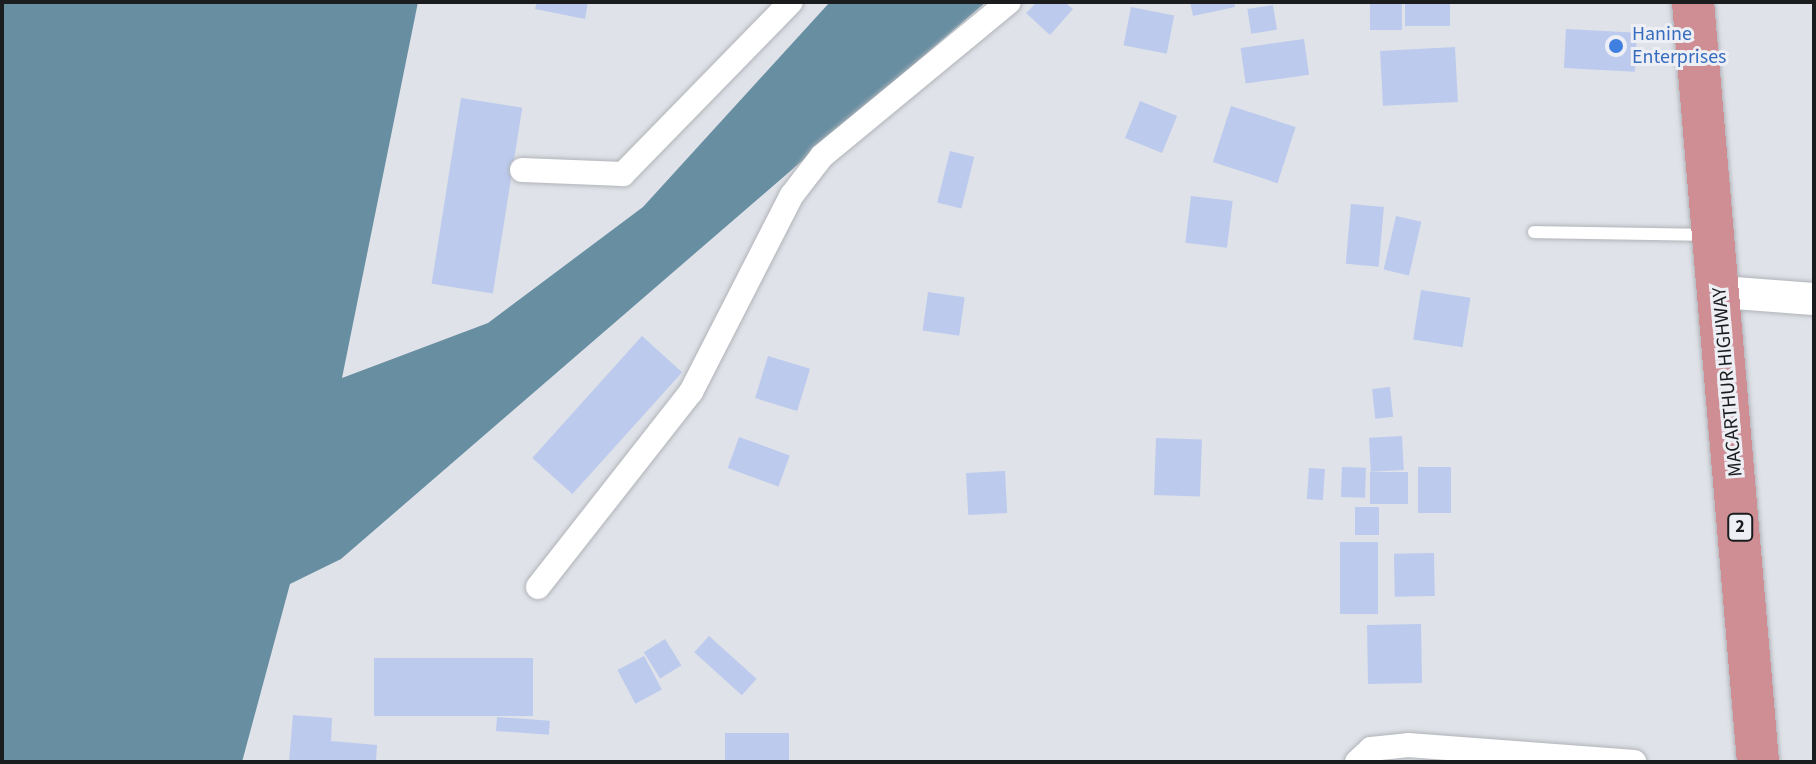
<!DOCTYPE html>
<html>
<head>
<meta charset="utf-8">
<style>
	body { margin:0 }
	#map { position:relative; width:1816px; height:764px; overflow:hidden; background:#dfe2e8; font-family:"Source Sans 3",sans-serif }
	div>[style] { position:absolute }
	.water>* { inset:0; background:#688ea2 }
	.building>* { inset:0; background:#bccaed; transform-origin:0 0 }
	.roads { filter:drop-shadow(0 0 2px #b0b3b8) drop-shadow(0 0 2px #b0b3b8) }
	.service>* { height:12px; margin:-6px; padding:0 6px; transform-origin:6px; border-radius:6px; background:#fff }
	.minor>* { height:24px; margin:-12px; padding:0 12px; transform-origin:12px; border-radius:12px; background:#fff }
	.tertiary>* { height:32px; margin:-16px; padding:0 16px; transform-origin:16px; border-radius:16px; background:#fff }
	.trunk>* { height:42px; margin:-21px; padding:0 21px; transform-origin:21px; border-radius:21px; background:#ce8e94 }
	.dots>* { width:22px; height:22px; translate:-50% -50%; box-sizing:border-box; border:4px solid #edeff5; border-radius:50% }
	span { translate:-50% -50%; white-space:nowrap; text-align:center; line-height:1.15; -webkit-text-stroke:6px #edeff5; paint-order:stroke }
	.shield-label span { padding:2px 6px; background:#edeff5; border:2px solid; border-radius:6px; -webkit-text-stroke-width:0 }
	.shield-label { font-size:18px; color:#1b1c1e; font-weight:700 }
	.shop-label { font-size:20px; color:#366cbe }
	.left { translate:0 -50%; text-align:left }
	.street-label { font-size:20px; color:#1b1c1e }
	.frame { position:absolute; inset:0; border:4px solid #1b1c1e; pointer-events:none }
</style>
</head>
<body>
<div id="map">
	<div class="water">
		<div style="clip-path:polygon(2px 2px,418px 2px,342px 378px,488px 323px,643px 207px,830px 2px,986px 2px,341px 559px,290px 584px,242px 762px,2px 762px)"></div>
	</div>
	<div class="building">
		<div style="clip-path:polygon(537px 2px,588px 2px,585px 19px,535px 9px)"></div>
		<div style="clip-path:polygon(1037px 2px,1064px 2px,1073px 9px,1050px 35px,1026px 13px)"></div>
		<div style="clip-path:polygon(1190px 2px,1234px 2px,1235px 7px,1193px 16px)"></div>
		<div style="left:1370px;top:2px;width:32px;height:28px"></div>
		<div style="left:1405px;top:2px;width:45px;height:24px"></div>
		<div style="left:1273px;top:5px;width:25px;height:26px;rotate:81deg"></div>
		<div style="left:1131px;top:7px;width:44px;height:39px;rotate:11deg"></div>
		<div style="left:1566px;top:29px;width:71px;height:39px;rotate:3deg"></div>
		<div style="left:1304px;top:39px;width:36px;height:64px;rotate:82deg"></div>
		<div style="left:1455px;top:47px;width:55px;height:75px;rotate:87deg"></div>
		<div style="left:461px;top:98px;width:62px;height:188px;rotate:9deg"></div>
		<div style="left:1140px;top:101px;width:40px;height:40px;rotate:22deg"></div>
		<div style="left:1231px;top:106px;width:68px;height:59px;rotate:18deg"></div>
		<div style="left:950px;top:151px;width:25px;height:53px;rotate:14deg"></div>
		<div style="left:1191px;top:196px;width:42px;height:47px;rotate:7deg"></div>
		<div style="left:1351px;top:204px;width:33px;height:60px;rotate:5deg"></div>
		<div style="left:1396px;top:216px;width:26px;height:55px;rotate:13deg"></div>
		<div style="left:1421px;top:290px;width:50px;height:50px;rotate:9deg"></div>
		<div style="left:928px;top:292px;width:37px;height:39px;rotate:8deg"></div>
		<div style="left:642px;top:336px;width:54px;height:164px;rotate:42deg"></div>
		<div style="left:768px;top:356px;width:44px;height:44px;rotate:17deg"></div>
		<div style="left:1390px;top:387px;width:30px;height:18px;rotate:84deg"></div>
		<div style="left:1402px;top:436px;width:34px;height:33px;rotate:87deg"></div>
		<div style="left:739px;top:437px;width:54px;height:33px;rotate:20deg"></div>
		<div style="left:1156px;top:438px;width:46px;height:57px;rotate:2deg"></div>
		<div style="left:1342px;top:467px;width:24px;height:30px;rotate:2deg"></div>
		<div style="left:1418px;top:467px;width:33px;height:46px"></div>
		<div style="left:1309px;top:468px;width:16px;height:31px;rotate:4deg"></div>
		<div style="left:1005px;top:471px;width:42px;height:39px;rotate:87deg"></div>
		<div style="left:1370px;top:472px;width:38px;height:32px"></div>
		<div style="left:1355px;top:507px;width:24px;height:28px"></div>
		<div style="left:1340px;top:542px;width:38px;height:72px"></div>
		<div style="left:1434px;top:553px;width:43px;height:40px;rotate:89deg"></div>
		<div style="left:1421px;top:624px;width:59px;height:54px;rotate:89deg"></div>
		<div style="left:709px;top:636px;width:64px;height:22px;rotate:42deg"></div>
		<div style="left:665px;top:639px;width:31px;height:25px;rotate:58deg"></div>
		<div style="left:644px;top:656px;width:38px;height:30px;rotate:62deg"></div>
		<div style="left:374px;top:658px;width:159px;height:58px"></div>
		<div style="clip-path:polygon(293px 715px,332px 718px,331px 741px,377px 745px,376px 762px,289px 762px)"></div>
		<div style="left:497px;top:717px;width:53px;height:14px;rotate:4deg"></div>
		<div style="left:725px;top:733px;width:64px;height:29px"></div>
	</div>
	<div class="roads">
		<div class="service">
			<div style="left:1534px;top:232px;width:173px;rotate:1deg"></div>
		</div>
		<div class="minor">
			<div style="left:522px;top:170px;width:101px;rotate:2.3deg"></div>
			<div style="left:623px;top:174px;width:240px;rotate:-45.7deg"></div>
			<div style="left:538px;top:587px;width:248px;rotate:-51.9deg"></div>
			<div style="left:691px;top:392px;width:221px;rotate:-62.9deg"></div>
			<div style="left:792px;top:195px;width:49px;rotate:-52.4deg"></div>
			<div style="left:822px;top:156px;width:242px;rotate:-39.5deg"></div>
			<div style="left:1357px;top:762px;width:19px;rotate:-43deg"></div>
			<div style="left:1371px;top:749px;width:37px;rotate:-6deg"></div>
			<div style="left:1408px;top:745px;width:227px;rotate:4.3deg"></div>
		</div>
		<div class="tertiary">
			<div style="left:1721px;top:292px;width:93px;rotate:4.3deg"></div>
		</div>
		<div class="trunk">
			<div style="left:1693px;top:2px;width:763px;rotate:85.11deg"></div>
		</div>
	</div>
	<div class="dots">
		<div style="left:1616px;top:46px;background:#3f7fe0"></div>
	</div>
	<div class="shield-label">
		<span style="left:1740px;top:527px">2</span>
	</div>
	<div class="shop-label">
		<span class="left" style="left:1632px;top:46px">Hanine<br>Enterprises</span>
	</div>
	<div class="street-label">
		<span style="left:1728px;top:382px;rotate:-95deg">MACARTHUR HIGHWAY</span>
	</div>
	<div class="frame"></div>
</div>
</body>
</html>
